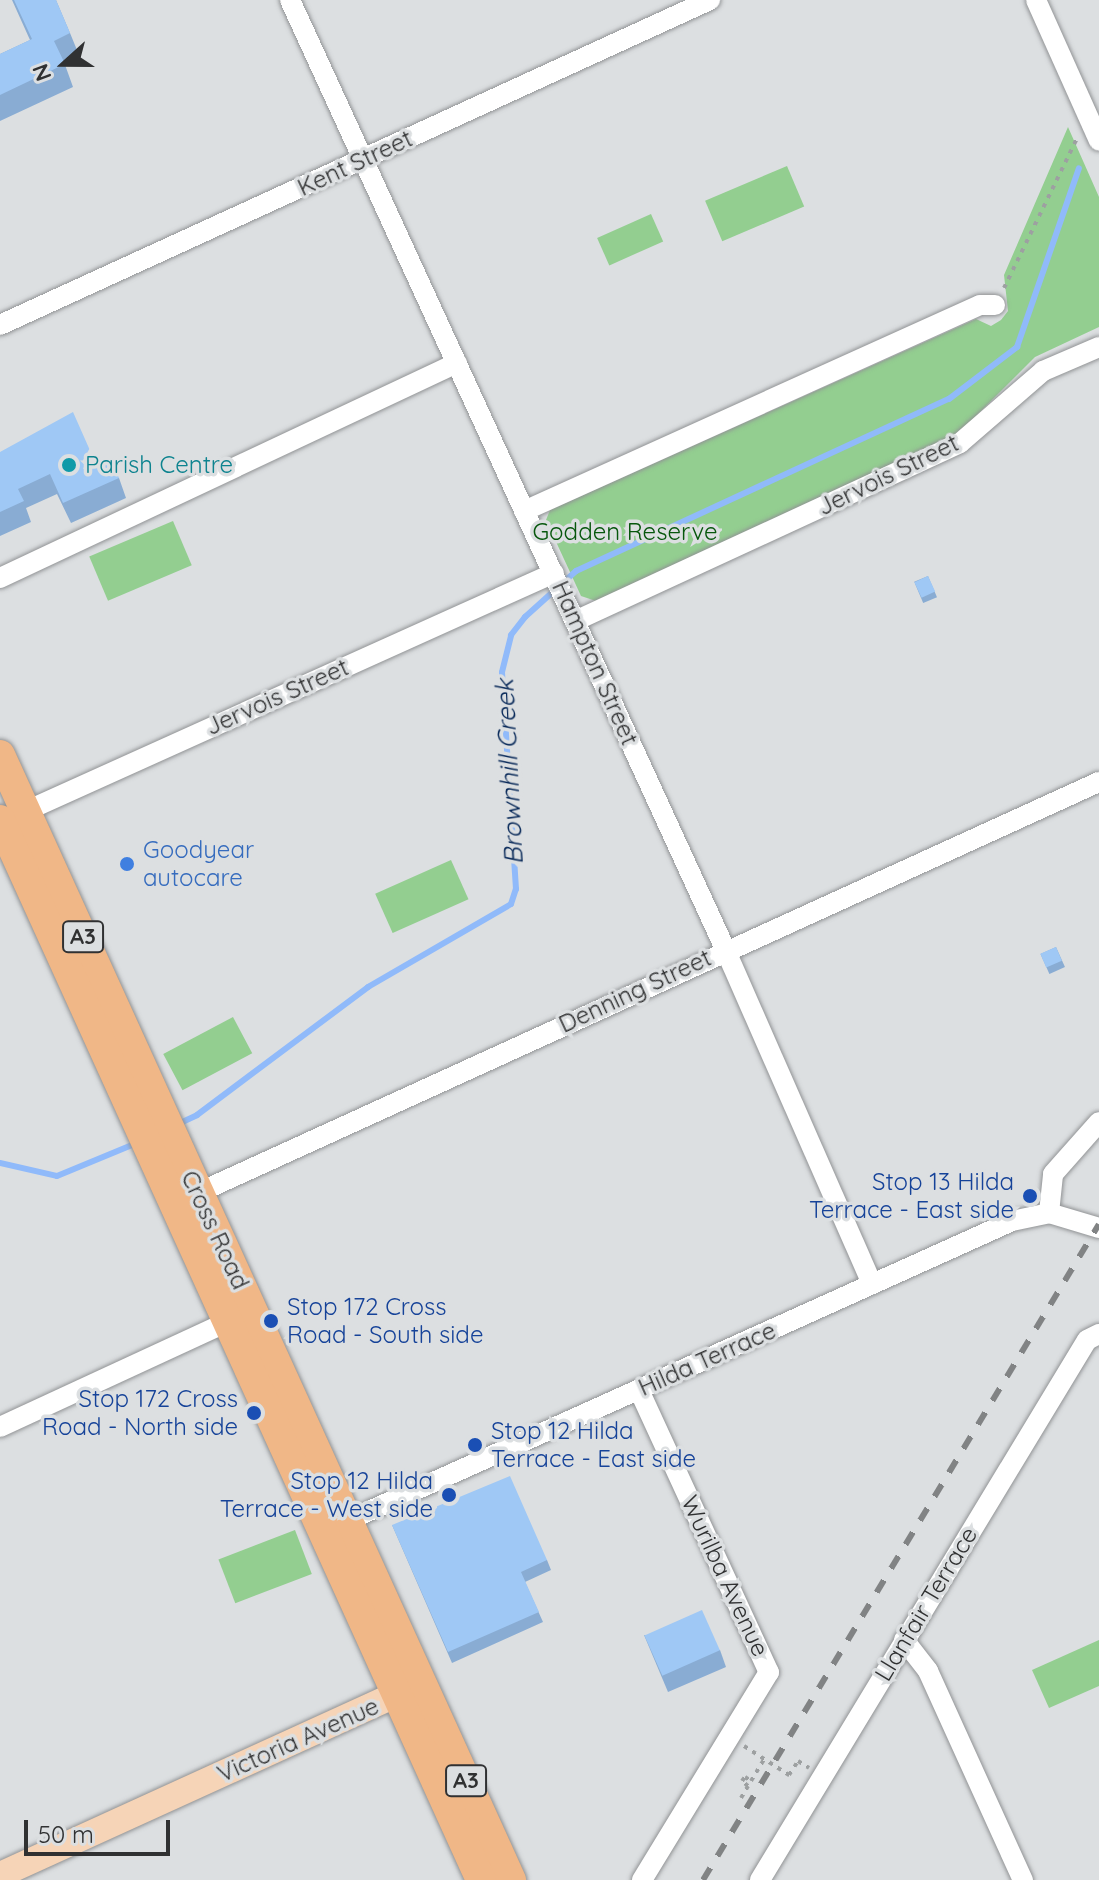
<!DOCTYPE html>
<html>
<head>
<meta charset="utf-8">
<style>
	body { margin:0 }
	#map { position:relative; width:1099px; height:1880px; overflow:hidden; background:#dcdfe1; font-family:Quicksand,sans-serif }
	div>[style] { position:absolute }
	.green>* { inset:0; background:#93ce90; transform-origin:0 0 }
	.stream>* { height:6px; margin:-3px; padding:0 3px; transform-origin:3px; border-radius:3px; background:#90bafa }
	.path>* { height:4px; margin-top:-2px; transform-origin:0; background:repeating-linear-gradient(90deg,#9da0a1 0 4px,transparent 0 10px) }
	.roads { filter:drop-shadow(0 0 2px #919395) drop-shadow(0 0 2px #919395) }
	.minor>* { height:20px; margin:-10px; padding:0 10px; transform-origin:10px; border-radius:10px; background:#fff }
	.major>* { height:26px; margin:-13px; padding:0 13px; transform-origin:13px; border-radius:13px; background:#f6d4b7 }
	.highway>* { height:30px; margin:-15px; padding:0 15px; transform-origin:15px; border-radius:15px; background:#f0b787 }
	.rail>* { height:6px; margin-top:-3px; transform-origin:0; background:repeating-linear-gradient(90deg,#818384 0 14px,transparent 0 28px) }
	.wall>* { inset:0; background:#89acd3; transform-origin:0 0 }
	.building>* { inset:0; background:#9fc8f5; transform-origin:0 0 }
	.dots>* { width:22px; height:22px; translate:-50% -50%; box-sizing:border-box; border:4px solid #dcdfe1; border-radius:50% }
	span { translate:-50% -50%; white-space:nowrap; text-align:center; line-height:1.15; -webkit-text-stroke:7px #dcdfe1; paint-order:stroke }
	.shield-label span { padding:2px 6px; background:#dcdfe1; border:2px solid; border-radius:6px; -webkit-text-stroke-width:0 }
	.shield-label { font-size:22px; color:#303132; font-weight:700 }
	.street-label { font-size:24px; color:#303132 }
	.culture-label { font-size:24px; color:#0d838f }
	.left { translate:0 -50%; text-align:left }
	.park-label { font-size:24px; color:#06570c }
	.shop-label { font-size:24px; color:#366cbe }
	.transit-label { font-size:24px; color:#164399 }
	.right { translate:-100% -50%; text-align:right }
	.water-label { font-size:26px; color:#082959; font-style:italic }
	.north { position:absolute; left:24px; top:24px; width:80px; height:80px; -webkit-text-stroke:6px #dcdfe1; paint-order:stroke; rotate:249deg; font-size:22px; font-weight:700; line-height:32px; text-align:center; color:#303132 }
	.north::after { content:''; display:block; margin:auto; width:28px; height:36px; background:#303132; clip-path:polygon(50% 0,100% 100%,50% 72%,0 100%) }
	.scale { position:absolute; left:24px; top:1820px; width:146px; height:36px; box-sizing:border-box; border:4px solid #303132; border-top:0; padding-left:10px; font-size:24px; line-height:28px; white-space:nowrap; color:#303132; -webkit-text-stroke:6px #dcdfe1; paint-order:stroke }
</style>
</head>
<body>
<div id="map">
	<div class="green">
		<div style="clip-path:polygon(1068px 127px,1099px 197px,1099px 327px,1035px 357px,953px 439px,596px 601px,581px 596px,546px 520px,550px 510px,976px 319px,991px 326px,1001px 320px,1008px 311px,1004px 275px)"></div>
		<div style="left:787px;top:166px;width:44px;height:89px;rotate:67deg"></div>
		<div style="left:651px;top:214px;width:30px;height:59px;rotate:66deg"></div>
		<div style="left:173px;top:521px;width:48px;height:91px;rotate:67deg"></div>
		<div style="left:451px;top:860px;width:43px;height:83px;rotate:66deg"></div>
		<div style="left:233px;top:1017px;width:41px;height:79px;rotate:62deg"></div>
		<div style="left:295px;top:1530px;width:47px;height:82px;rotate:69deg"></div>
		<div style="clip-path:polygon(1099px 1640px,1099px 1686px,1049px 1708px,1032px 1670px)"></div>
	</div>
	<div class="stream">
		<div style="left:176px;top:1125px;width:23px;rotate:-25deg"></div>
		<div style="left:197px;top:1115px;width:214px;rotate:-36.8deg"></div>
		<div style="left:368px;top:987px;width:165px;rotate:-30.1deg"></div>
		<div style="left:511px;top:904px;width:16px;rotate:-72deg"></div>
		<div style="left:516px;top:889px;width:217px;rotate:-93.7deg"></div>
		<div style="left:502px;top:672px;width:38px;rotate:-76deg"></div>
		<div style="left:511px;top:635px;width:23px;rotate:-52deg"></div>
		<div style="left:525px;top:617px;width:69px;rotate:-42deg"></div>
		<div style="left:576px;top:571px;width:411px;rotate:-24.8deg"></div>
		<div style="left:949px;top:399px;width:86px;rotate:-37.4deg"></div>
		<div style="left:1017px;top:347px;width:189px;rotate:-70.9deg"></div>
		<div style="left:0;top:1163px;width:58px;rotate:12.8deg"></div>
		<div style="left:57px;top:1176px;width:87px;rotate:-22.4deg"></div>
	</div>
	<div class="path">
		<div style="left:1004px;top:288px;width:167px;rotate:-64deg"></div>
		<div style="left:744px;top:1746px;width:54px;rotate:32.8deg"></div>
		<div style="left:789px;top:1775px;width:17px;rotate:-57deg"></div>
		<div style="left:798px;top:1761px;width:13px;rotate:32deg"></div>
		<div style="left:741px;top:1798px;width:14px;rotate:-60deg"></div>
		<div style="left:748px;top:1786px;width:8px;rotate:-140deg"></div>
		<div style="left:742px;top:1781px;width:5px;rotate:-53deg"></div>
		<div style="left:745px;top:1777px;width:7px;rotate:34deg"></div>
		<div style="left:751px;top:1781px;width:26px;rotate:-59deg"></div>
	</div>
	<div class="roads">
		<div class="minor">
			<div style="left:290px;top:0;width:1044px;rotate:65.37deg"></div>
			<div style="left:725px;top:949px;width:366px;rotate:66.3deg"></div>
			<div style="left:1036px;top:0;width:154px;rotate:65.9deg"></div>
			<div style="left:0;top:325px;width:781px;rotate:-24.6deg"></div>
			<div style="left:524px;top:511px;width:500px;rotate:-24.31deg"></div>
			<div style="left:980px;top:305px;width:15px"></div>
			<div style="left:0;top:578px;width:505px;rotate:-25.2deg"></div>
			<div style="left:575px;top:621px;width:424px;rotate:-24.8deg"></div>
			<div style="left:960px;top:443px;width:110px;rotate:-40.9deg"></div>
			<div style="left:1043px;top:371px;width:61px;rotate:-23.2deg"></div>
			<div style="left:15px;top:816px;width:591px;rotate:-24.27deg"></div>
			<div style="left:189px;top:1197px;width:1000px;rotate:-24.52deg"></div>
			<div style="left:1049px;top:1213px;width:39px;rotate:-84deg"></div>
			<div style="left:1053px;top:1174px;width:69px;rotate:-48.5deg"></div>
			<div style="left:639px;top:1390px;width:311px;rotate:65.3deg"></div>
			<div style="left:769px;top:1672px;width:244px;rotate:121.4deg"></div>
			<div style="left:0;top:1427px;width:262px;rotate:-24.8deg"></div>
			<div style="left:336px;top:1526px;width:742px;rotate:-24.28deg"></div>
			<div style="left:1012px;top:1221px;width:38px;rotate:-12deg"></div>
			<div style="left:1049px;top:1213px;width:52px;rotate:16.7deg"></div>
			<div style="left:904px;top:1640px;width:39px;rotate:52deg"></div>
			<div style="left:928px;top:1671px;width:230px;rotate:65.6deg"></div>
			<div style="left:760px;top:1880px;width:631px;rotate:-58.8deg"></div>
			<div style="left:1087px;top:1340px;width:13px;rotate:-27deg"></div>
		</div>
		<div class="major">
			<div style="left:0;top:1875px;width:456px;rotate:-24.5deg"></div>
		</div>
		<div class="highway">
			<div style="left:0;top:755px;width:1236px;rotate:65.57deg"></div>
			<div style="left:0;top:820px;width:1164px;rotate:65.59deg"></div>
		</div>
	</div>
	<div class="rail">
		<div style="left:703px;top:1880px;width:766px;rotate:-58.88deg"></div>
	</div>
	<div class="wall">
		<div style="clip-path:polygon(12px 0,56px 0,70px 33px,79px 55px,64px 62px,73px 87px,0 121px,0 54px,30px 40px)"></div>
		<div style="clip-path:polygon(0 452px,119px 478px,126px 498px,71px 523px,57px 494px,26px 508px,31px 522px,0 536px)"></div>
		<div style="left:928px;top:576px;width:23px;height:15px;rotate:67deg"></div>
		<div style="left:1056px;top:947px;width:22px;height:17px;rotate:66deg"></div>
		<div style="clip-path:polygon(392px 1525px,547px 1560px,551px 1570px,525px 1582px,543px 1622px,452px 1663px)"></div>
		<div style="clip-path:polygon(644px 1635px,720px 1650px,726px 1667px,668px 1692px)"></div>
	</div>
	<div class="building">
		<div style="clip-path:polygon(14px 0,56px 0,70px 33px,54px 41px,65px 64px,0 95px,0 54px,32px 39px)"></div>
		<div style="clip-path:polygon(73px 412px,96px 464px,110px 458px,119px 478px,63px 503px,50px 474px,18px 489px,24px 501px,0 512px,0 452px)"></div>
		<div style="left:928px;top:576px;width:17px;height:15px;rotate:65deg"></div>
		<div style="left:1056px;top:947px;width:15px;height:17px;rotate:67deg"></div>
		<div style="clip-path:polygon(510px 1476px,547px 1560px,521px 1572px,539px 1612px,448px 1652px,392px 1525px)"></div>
		<div style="left:702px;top:1610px;width:44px;height:63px;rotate:66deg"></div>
	</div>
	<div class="dots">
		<div style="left:69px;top:465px;background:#0f9aa8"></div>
		<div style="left:127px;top:864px;background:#3f7fe0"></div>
		<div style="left:1030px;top:1196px;background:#1a4fb4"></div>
		<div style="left:271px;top:1321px;background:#1a4fb4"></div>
		<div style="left:254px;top:1413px;background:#1a4fb4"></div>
		<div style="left:475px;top:1445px;background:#1a4fb4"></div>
		<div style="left:449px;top:1495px;background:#1a4fb4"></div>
	</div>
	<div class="shield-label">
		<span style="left:83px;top:937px">A3</span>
		<span style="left:466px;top:1781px">A3</span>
	</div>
	<div class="street-label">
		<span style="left:355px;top:163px;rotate:-25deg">Kent Street</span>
		<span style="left:888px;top:475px;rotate:-26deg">Jervois Street</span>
		<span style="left:595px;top:663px;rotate:66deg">Hampton Street</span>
		<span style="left:277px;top:697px;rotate:-24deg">Jervois Street</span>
		<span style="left:635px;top:991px;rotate:-25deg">Denning Street</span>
		<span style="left:215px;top:1230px;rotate:65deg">Cross Road</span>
		<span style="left:707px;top:1359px;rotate:-24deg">Hilda Terrace</span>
		<span style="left:725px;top:1576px;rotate:65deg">Wurilba Avenue</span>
		<span style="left:926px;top:1604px;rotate:-59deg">Llanfair Terrace</span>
		<span style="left:298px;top:1740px;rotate:-24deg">Victoria Avenue</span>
	</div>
	<div class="culture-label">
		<span class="left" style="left:85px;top:465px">Parish Centre</span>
	</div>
	<div class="park-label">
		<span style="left:625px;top:532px">Godden Reserve</span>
	</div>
	<div class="shop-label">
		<span class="left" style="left:143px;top:864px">Goodyear<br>autocare</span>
	</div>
	<div class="transit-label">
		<span class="right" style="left:1014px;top:1196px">Stop 13 Hilda<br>Terrace - East side</span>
		<span class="left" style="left:287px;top:1321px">Stop 172 Cross<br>Road - South side</span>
		<span class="right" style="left:238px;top:1413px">Stop 172 Cross<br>Road - North side</span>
		<span class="left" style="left:491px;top:1445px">Stop 12 Hilda<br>Terrace - East side</span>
		<span class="right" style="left:433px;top:1495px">Stop 12 Hilda<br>Terrace - West side</span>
	</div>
	<div class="water-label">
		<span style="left:509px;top:772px;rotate:-93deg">Brownhill Creek</span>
	</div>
	<div class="north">N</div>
	<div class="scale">50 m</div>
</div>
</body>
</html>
